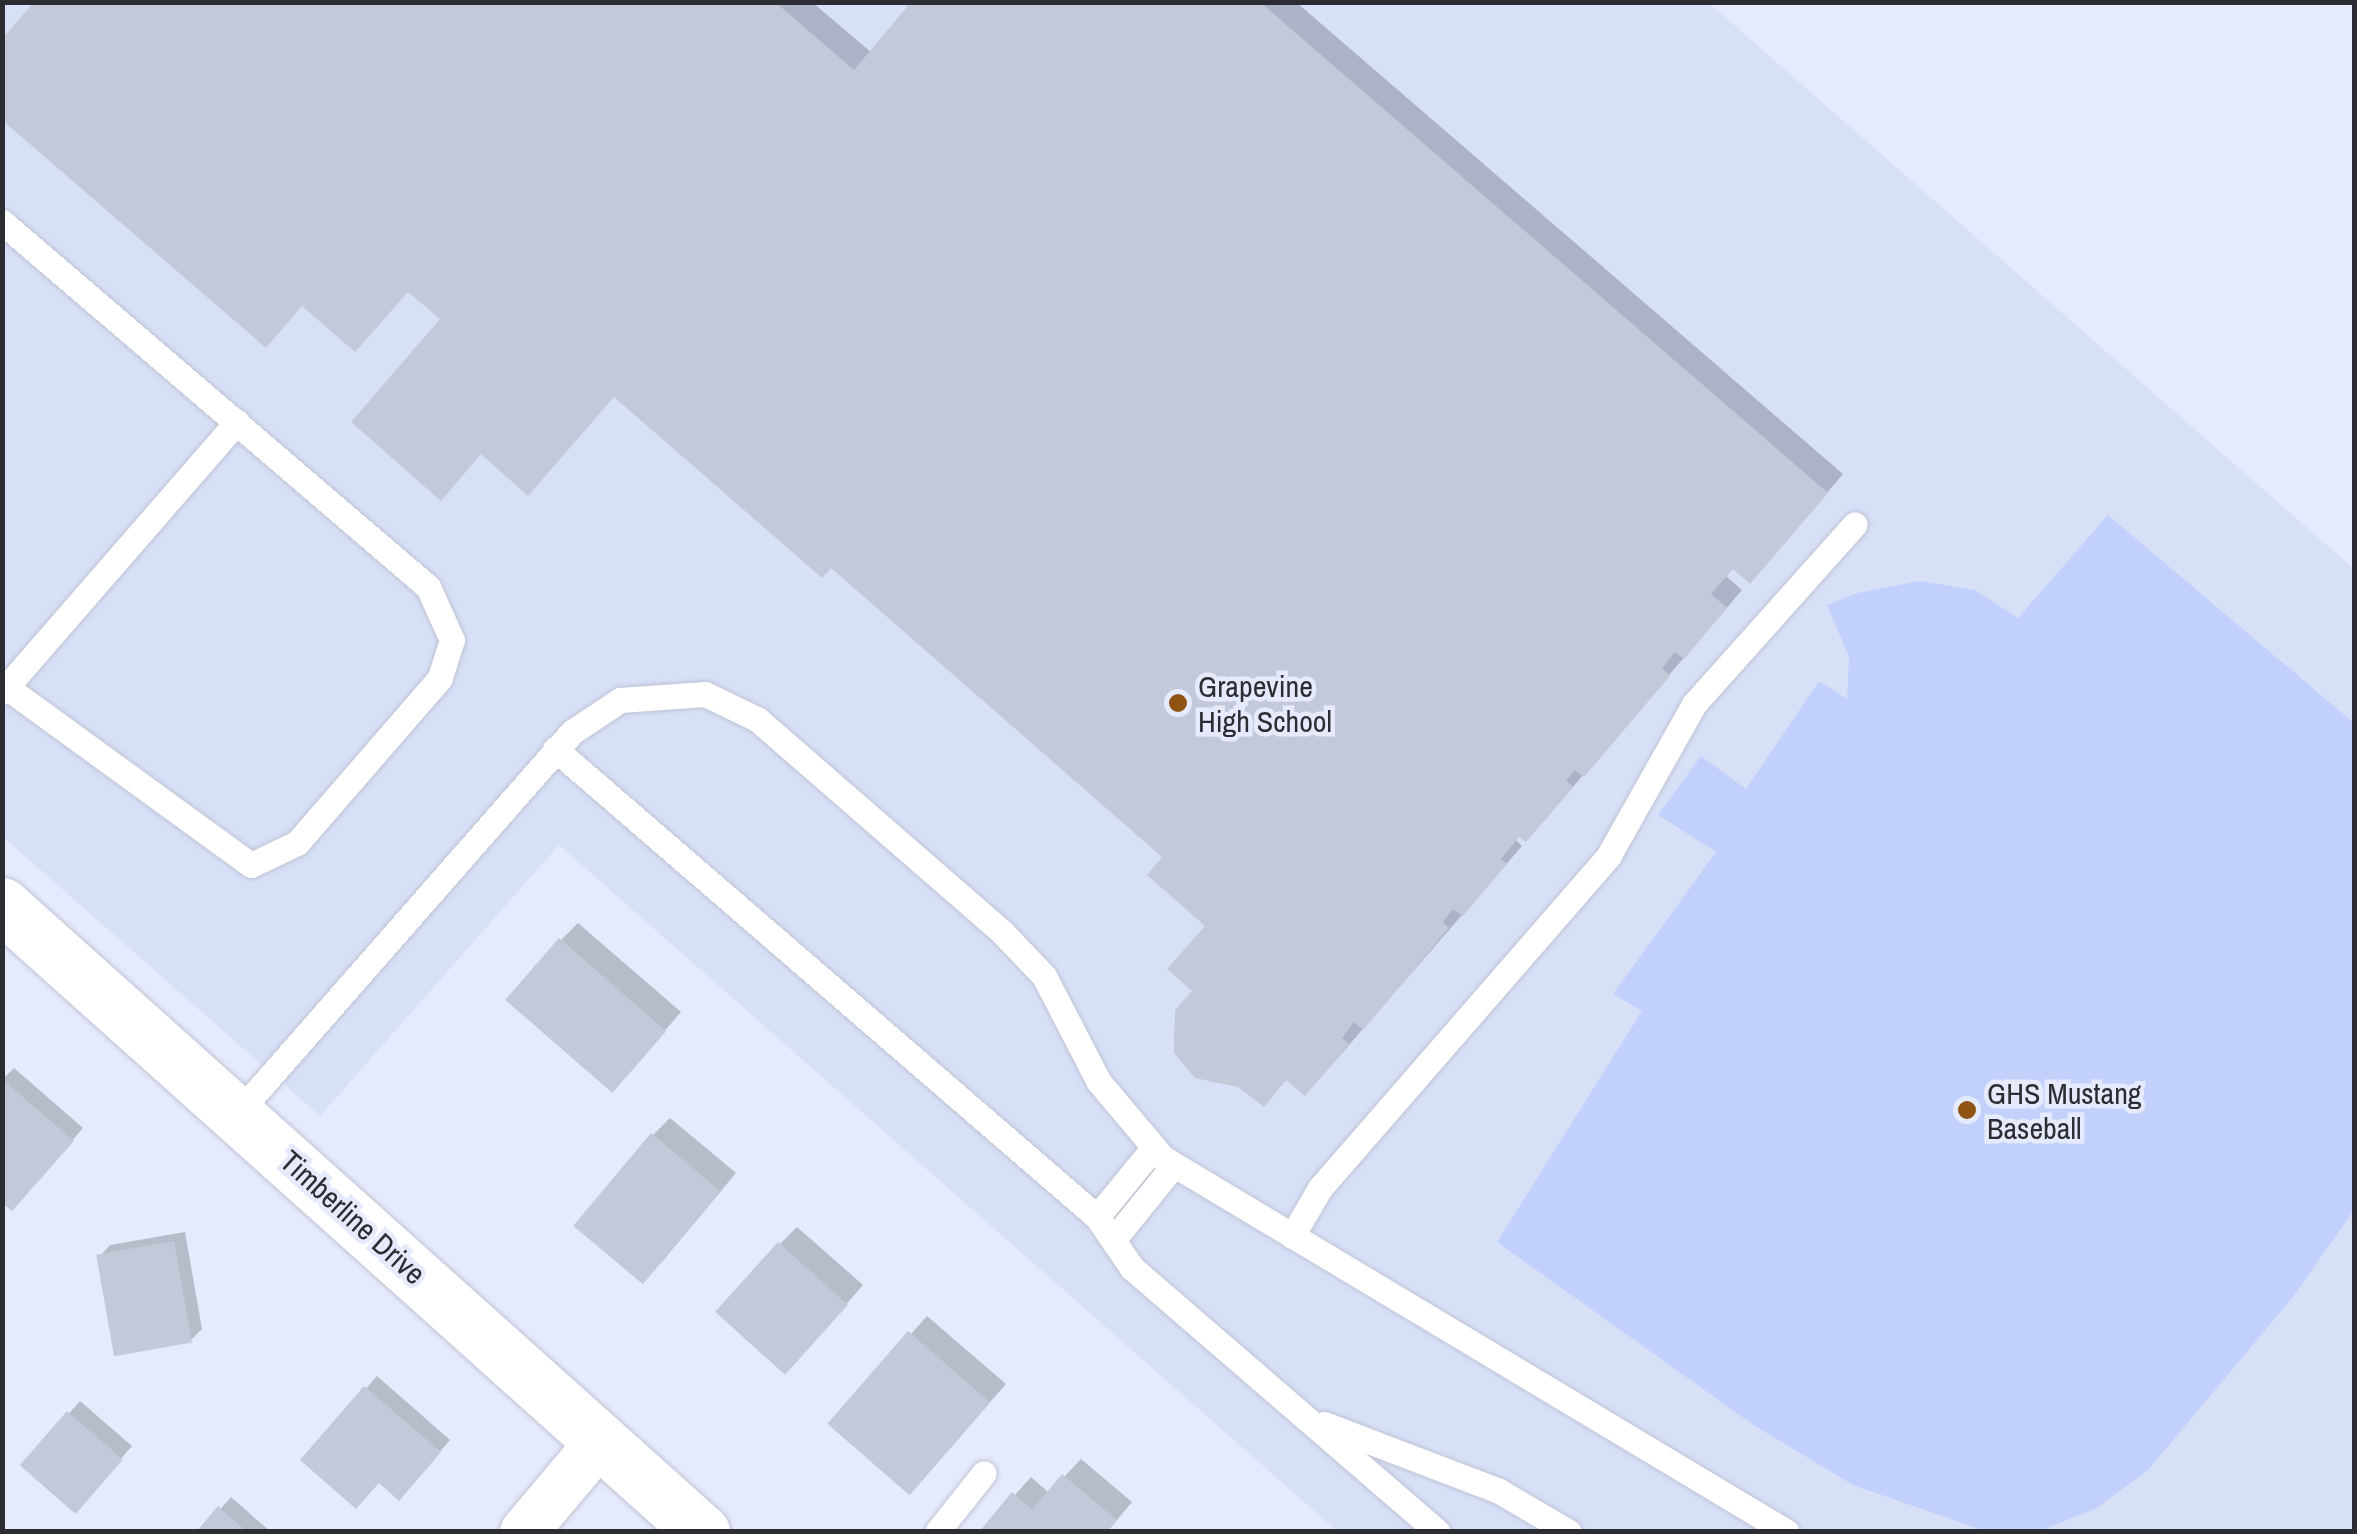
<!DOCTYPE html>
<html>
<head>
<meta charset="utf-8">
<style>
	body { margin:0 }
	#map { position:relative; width:2357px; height:1534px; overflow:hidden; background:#e5ebfc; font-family:"Archivo Narrow",sans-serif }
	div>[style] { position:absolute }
	.built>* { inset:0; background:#d8e0f8 }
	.green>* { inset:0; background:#c2d1fc }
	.shadow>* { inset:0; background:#0003 }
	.building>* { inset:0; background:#c3c9d9; transform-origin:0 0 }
	.roads { filter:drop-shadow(0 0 2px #bec4d4) drop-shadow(0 0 2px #bec4d4) }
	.lane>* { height:25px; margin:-12.5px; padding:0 12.5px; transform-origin:12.5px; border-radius:12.5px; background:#fff }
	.street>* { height:48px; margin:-24px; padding:0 24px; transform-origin:24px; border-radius:24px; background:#fff }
	.secondary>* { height:55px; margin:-27.5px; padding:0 27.5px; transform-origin:27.5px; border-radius:27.5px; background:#fff }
	.dots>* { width:28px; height:28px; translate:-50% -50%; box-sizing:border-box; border:5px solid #e5ebfc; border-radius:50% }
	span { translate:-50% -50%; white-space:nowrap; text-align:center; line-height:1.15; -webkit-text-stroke:9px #e5ebfc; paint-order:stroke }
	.poi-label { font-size:30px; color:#2b2d33 }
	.left { translate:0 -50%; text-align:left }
	.street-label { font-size:30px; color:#2b2d33 }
	.frame { position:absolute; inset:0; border:5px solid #2b2d33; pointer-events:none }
</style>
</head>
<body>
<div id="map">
	<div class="built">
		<div style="clip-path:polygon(3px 3px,1709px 3px,2354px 569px,2354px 1531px,1337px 1531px,559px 845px,320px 1116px,3px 837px)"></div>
	</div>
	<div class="green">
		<div style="clip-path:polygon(2108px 515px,2354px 723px,2354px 1210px,2293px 1297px,2148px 1470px,2095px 1509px,2040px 1531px,1985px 1531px,1853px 1485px,1755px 1426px,1497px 1242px,1642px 1011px,1613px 994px,1716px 852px,1658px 815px,1701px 756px,1746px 789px,1819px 681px,1847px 699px,1849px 657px,1827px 605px,1857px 593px,1920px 581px,1975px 590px,2018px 618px)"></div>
	</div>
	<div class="shadow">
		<div style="clip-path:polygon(38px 2px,812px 2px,872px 53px,915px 2px,1296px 2px,1843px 474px,1767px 563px,1734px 566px,1726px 576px,1742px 590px,1543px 822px,1521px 835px,1516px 840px,1522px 846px,1322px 1076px,1305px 1093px,1288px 1078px,1264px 1104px,1239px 1084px,1212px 1082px,1185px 1066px,1174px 1034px,1178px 1011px,1196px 991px,1208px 926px,1166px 857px,832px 565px,615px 394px,443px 319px)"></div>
		<div style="clip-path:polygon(578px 923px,681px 1012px,628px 1073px,561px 940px)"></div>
		<div style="clip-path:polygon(14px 1068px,83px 1128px,23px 1197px,2px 1080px)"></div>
		<div style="clip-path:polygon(670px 1118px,736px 1173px,660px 1264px,653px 1135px)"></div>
		<div style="clip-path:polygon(797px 1227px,863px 1285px,803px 1354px,780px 1244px)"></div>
		<div style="clip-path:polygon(185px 1232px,202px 1329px,191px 1340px,99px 1257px,110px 1245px)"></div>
		<div style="clip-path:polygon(927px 1316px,1006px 1384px,926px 1475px,831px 1424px)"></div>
		<div style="clip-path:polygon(377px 1376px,450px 1440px,410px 1486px,303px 1460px)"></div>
		<div style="clip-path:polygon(80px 1401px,132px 1446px,87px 1498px,24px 1464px)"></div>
		<div style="clip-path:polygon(1081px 1459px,1132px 1502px,1107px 1532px,982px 1532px,1031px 1477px,1049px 1493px)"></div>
		<div style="clip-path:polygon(231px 1497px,271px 1532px,200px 1532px)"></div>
	</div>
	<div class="building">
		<div style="clip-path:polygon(34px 2px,775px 2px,854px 70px,911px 2px,1260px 2px,1828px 493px,1750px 584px,1733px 569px,1711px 594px,1727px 608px,1684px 659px,1675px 652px,1662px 668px,1670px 676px,1584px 777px,1575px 770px,1566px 781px,1573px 787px,1526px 842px,1519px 837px,1501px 859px,1507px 864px,1463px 916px,1453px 909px,1443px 922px,1449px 928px,1363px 1030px,1354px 1022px,1342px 1038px,1349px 1044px,1305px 1096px,1286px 1080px,1264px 1107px,1238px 1087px,1195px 1078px,1174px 1053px,1175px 1010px,1192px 991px,1167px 969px,1205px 926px,1147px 875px,1162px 857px,831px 568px,822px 578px,614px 397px,528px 496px,481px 454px,441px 501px,351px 422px,440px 319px,408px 292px,355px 352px,302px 306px,266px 348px,2px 120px,2px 39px)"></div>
		<div style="left:559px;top:938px;width:142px;height:82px;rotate:41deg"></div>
		<div style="clip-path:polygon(2px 1079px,74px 1141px,12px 1211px,2px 1203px)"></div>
		<div style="left:651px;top:1133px;width:91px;height:121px;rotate:40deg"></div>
		<div style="left:174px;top:1241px;width:103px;height:79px;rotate:80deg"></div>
		<div style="left:778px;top:1242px;width:94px;height:94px;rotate:42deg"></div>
		<div style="left:908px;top:1331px;width:109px;height:123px;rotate:41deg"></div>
		<div style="clip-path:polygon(364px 1386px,441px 1452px,399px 1501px,379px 1483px,356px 1509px,300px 1460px)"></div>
		<div style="left:67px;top:1411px;width:74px;height:72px;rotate:41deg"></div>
		<div style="clip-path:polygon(1062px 1474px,1117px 1520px,1107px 1532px,979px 1532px,1012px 1492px,1032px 1510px)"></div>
		<div style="clip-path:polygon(218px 1506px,247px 1532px,196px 1532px)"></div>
	</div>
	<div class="roads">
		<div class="lane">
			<div style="left:2px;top:222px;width:561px;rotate:40.59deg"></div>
			<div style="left:428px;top:587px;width:58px;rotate:65.6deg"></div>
			<div style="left:452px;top:640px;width:40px;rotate:108deg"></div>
			<div style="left:440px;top:678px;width:218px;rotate:130.9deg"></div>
			<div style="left:297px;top:843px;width:51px;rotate:154.4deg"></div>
			<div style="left:251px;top:865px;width:308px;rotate:-144deg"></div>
			<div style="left:2px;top:692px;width:358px;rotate:-49deg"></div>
			<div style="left:555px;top:749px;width:716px;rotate:40.81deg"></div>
			<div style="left:1097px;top:1217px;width:62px;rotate:55.5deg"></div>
			<div style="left:1132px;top:1268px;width:404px;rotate:40.8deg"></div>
			<div style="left:237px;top:1114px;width:508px;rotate:-48.75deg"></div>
			<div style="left:572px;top:732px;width:58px;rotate:-33.7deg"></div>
			<div style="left:620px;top:700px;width:85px;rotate:-4deg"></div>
			<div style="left:705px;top:694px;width:58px;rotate:25.7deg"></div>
			<div style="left:757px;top:719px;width:325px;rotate:41deg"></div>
			<div style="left:1002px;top:932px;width:61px;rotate:46.3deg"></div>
			<div style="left:1044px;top:976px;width:119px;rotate:62.6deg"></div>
			<div style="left:1099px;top:1082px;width:99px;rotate:49.9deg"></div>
			<div style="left:1163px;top:1158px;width:727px;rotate:30.94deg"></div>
			<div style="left:1097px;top:1217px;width:90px;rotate:-50.8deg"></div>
			<div style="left:1292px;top:1236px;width:56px;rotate:-59.7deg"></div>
			<div style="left:1320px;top:1188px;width:441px;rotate:-49deg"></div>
			<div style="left:1609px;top:855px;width:173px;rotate:-60.6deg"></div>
			<div style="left:1694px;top:704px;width:241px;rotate:-48.2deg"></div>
			<div style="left:1113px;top:1240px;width:97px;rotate:-50.9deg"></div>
			<div style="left:1324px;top:1424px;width:187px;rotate:20.9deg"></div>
			<div style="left:1499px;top:1491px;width:81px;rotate:30.4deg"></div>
			<div style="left:937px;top:1532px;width:75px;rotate:-51.5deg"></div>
		</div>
		<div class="street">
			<div style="left:524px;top:1532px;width:121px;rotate:-50deg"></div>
		</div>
		<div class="secondary">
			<div style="left:2px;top:905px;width:940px;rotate:41.85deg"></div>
		</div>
	</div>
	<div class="dots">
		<div style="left:1178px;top:703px;background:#8f5314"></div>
		<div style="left:1967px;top:1110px;background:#8f5314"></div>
	</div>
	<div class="poi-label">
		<span class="left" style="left:1198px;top:703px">Grapevine<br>High School</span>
		<span class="left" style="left:1987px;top:1110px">GHS Mustang<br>Baseball</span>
	</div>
	<div class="street-label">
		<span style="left:353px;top:1217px;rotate:42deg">Timberline Drive</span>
	</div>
	<div class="frame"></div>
</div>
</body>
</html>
